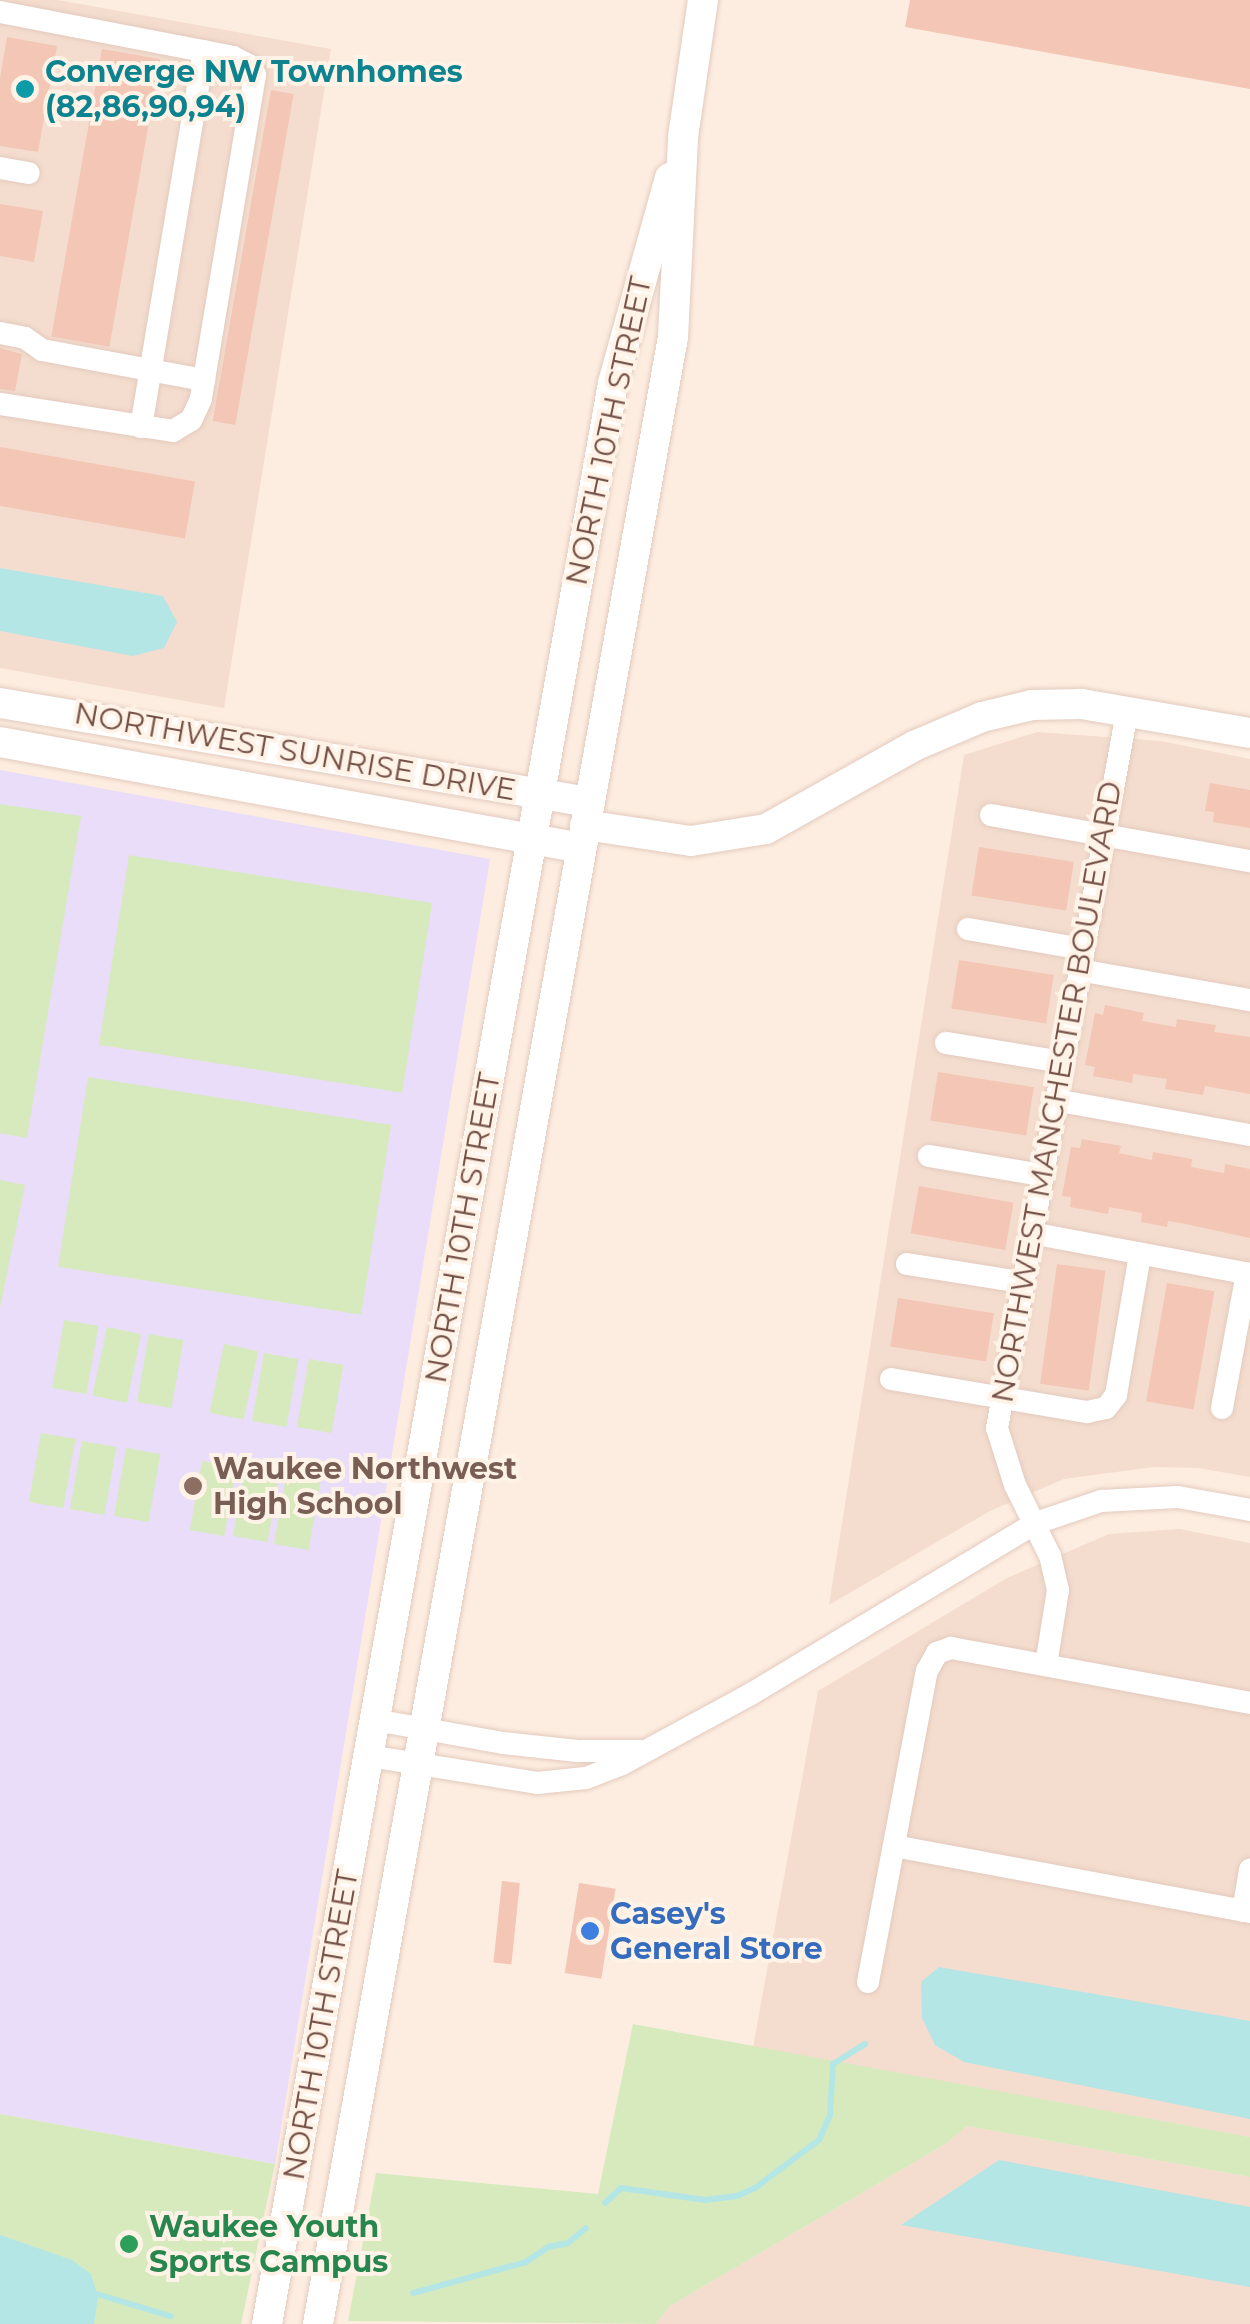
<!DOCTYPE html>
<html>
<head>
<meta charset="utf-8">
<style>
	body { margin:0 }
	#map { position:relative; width:1250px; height:2324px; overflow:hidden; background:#fdede0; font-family:Montserrat,sans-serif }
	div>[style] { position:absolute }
	.residential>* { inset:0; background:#f4ddce }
	.education>* { inset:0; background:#eaddf9 }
	.green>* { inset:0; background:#d6eabe; transform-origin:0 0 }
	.water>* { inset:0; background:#b4e6e6 }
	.stream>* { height:6px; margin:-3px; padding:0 3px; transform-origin:3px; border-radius:3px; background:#b4e6e6 }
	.building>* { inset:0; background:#f3c6b6; transform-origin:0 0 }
	.roads { filter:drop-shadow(0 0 2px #e3cabe) drop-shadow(0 0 2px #e3cabe) }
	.street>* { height:22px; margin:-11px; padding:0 11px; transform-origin:11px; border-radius:11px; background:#fff }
	.secondary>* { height:30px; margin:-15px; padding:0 15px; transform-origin:15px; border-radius:15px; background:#fff }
	.dots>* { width:28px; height:28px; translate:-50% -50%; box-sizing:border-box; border:5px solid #fff2e6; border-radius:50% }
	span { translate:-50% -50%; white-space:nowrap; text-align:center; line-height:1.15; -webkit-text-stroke:8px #fff2e6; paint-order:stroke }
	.culture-label { font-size:30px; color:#0d838f; font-weight:700 }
	.left { translate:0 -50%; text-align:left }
	.street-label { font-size:30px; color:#745047 }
	.education-label { font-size:30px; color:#785e54; font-weight:700 }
	.shop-label { font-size:30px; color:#366cbe; font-weight:700 }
	.leisure-label { font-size:30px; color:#27864d; font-weight:700 }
</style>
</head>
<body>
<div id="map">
	<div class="residential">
		<div style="clip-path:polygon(0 0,58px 0,331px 49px,224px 708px,0 668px)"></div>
		<div style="clip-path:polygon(1037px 732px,1161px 741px,1250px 759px,1250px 1477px,1198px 1468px,1154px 1467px,1064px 1479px,990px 1511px,829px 1605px,964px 755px)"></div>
		<div style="clip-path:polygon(1180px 1529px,1250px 1543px,1250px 2137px,753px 2047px,818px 1691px,1007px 1578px,1109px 1534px)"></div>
		<div style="clip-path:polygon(967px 2126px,1250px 2177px,1250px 2324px,656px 2324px,670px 2306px,947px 2143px)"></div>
	</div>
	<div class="education">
		<div style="clip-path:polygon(0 770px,490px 859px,275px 2164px,0 2114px)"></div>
	</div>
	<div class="green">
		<div style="clip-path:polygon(0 804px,81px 816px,27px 1138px,0 1133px)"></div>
		<div style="left:129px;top:855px;width:307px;height:192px;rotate:9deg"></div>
		<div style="left:88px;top:1077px;width:307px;height:192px;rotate:9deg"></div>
		<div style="clip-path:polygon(0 1180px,25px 1185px,0 1308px)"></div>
		<div style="left:64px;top:1320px;width:35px;height:69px;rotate:10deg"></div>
		<div style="left:107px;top:1327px;width:35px;height:70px;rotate:12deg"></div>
		<div style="left:149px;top:1334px;width:35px;height:69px;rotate:10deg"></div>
		<div style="left:224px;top:1344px;width:35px;height:70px;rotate:12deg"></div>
		<div style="left:264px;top:1353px;width:35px;height:69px;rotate:10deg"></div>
		<div style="left:309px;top:1359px;width:35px;height:69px;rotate:10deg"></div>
		<div style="left:41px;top:1433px;width:35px;height:70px;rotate:10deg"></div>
		<div style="left:82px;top:1441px;width:35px;height:69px;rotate:10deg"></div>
		<div style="left:126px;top:1448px;width:35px;height:69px;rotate:10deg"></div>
		<div style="left:202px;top:1461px;width:35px;height:70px;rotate:10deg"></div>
		<div style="left:245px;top:1468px;width:35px;height:69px;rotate:10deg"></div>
		<div style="left:286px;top:1476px;width:35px;height:69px;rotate:10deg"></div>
		<div style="clip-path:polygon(633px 2024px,1250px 2137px,1250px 2177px,967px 2126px,947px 2143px,670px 2306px,656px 2324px,348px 2321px,376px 2173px,598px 2194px)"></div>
		<div style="clip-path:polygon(0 2114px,275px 2164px,241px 2324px,0 2324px)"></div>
	</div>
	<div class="water">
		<div style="clip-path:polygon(0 568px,163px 596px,177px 622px,164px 648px,133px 656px,0 631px)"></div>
		<div style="clip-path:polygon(939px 1967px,1250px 2021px,1250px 2119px,964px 2062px,935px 2045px,922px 2018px,921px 1982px)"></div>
		<div style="clip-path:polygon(999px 2160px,1250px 2207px,1250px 2287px,901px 2225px)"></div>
		<div style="clip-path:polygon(0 2235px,72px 2260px,91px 2274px,98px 2297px,94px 2324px,0 2324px)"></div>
	</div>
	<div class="stream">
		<div style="left:605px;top:2203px;width:22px;rotate:-43deg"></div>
		<div style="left:621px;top:2188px;width:85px;rotate:8.1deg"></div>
		<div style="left:705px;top:2200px;width:32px;rotate:-7deg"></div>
		<div style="left:737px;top:2196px;width:20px;rotate:-24deg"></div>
		<div style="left:755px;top:2188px;width:80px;rotate:-36.9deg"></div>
		<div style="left:819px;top:2140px;width:27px;rotate:-66deg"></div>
		<div style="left:830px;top:2115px;width:51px;rotate:-86.6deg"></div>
		<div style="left:833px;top:2064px;width:38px;rotate:-32deg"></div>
		<div style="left:90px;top:2292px;width:84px;rotate:16.7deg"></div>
		<div style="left:413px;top:2293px;width:117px;rotate:-15.3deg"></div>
		<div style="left:526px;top:2262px;width:27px;rotate:-34deg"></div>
		<div style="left:548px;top:2247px;width:20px;rotate:-11deg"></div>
		<div style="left:568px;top:2243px;width:23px;rotate:-40deg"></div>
	</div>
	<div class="building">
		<div style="clip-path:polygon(910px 0,1250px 0,1250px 89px,905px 27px)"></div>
		<div style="clip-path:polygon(7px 37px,57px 46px,38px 152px,0 146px,0 78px)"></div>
		<div style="left:102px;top:49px;width:59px;height:292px;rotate:10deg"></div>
		<div style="left:271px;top:90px;width:23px;height:336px;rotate:10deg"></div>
		<div style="clip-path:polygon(0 204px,43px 211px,34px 262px,0 256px)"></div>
		<div style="clip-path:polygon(0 348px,22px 354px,15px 391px,0 389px)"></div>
		<div style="left:0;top:447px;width:198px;height:58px;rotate:10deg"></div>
		<div style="clip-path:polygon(1210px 783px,1250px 790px,1250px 828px,1213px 822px,1214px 812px,1205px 811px)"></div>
		<div style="left:979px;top:847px;width:96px;height:49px;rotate:9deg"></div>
		<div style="left:959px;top:960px;width:96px;height:49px;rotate:9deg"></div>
		<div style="clip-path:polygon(1105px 1005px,1144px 1013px,1142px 1021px,1176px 1027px,1177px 1019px,1216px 1025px,1214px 1032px,1250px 1037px,1250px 1094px,1205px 1086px,1203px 1095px,1165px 1089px,1167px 1079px,1133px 1074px,1132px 1083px,1093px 1076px,1095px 1067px,1085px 1065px,1095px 1013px,1103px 1015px)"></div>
		<div style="left:938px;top:1072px;width:97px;height:49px;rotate:9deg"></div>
		<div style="clip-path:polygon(1082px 1139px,1121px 1146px,1119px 1153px,1152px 1160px,1153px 1152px,1192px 1159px,1191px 1167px,1224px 1173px,1225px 1164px,1250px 1169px,1250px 1238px,1181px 1223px,1168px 1221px,1167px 1227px,1141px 1222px,1142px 1213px,1109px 1207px,1108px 1214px,1070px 1207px,1071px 1197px,1062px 1196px,1071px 1147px,1080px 1148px)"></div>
		<div style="left:919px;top:1186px;width:96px;height:48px;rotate:10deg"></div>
		<div style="left:1057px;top:1264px;width:49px;height:121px;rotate:8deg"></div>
		<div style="left:1167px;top:1283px;width:48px;height:120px;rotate:10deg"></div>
		<div style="left:898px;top:1298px;width:97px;height:49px;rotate:9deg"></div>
		<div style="left:502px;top:1881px;width:18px;height:82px;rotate:6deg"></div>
		<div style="left:579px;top:1883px;width:37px;height:91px;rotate:9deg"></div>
	</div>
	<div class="roads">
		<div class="street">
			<div style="left:0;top:12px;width:237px;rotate:10.9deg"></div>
			<div style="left:233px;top:57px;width:20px;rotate:27deg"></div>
			<div style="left:251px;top:66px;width:10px;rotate:66deg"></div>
			<div style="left:255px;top:75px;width:328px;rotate:99.5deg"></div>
			<div style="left:201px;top:399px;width:23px;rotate:115deg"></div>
			<div style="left:191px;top:420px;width:21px;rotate:149deg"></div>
			<div style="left:173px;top:431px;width:175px;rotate:-171.1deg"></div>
			<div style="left:0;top:168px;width:29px;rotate:10deg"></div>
			<div style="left:0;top:333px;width:25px;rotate:11deg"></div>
			<div style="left:25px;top:338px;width:21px;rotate:35deg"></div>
			<div style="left:42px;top:350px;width:165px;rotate:10.5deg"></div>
			<div style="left:141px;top:427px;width:381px;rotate:-80.5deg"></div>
			<div style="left:991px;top:815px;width:263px;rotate:10.1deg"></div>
			<div style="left:968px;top:929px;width:117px;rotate:9.9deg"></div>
			<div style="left:1079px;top:970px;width:174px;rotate:10deg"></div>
			<div style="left:946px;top:1043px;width:118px;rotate:9.3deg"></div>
			<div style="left:1055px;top:1100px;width:198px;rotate:10.2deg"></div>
			<div style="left:929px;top:1156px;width:114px;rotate:9.6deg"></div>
			<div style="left:1031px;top:1233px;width:223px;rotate:10.6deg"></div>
			<div style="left:907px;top:1264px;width:115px;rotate:9deg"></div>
			<div style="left:891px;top:1379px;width:199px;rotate:9.6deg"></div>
			<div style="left:1087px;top:1412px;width:19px;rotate:-12deg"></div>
			<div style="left:1106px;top:1408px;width:16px;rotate:-52deg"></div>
			<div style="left:1116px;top:1395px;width:142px;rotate:-80.3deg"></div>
			<div style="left:1222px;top:1408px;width:137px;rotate:-79.5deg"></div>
			<div style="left:1046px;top:1665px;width:76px;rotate:-80.9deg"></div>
			<div style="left:1058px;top:1590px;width:35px;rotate:-103deg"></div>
			<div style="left:1050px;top:1556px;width:79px;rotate:-116.2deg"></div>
			<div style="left:1015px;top:1485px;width:60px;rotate:-107.5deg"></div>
			<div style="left:997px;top:1428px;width:728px;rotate:-79.71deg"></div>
			<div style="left:375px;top:1720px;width:130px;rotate:10.2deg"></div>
			<div style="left:503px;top:1743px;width:75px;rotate:6.1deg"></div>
			<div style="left:578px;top:1751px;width:63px"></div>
			<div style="left:369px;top:1756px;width:170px;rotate:9.1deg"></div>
			<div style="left:537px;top:1783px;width:49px;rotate:-5.8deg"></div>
			<div style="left:586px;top:1778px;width:39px;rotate:-21deg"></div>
			<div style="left:622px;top:1764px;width:147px;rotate:-28.5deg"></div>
			<div style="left:751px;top:1694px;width:332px;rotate:-31deg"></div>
			<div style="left:1036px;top:1523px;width:69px;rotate:-18.7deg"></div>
			<div style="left:1101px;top:1501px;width:77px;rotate:-3deg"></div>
			<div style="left:1178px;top:1497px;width:73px;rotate:10.2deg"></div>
			<div style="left:894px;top:1846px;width:362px;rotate:10.5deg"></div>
			<div style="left:1243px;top:1911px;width:42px;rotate:-80.3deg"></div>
			<div style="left:868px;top:1982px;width:317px;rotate:-79.3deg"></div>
			<div style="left:927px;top:1671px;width:21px;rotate:-61deg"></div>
			<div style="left:937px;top:1653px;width:15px;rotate:-20deg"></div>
			<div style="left:951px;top:1648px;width:304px;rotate:10.4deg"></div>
		</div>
		<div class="secondary">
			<div style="left:0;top:703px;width:597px;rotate:9.54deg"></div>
			<div style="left:0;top:742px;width:591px;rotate:10.34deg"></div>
			<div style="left:585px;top:825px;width:107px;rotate:8.6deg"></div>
			<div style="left:691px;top:841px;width:76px;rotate:-9.1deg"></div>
			<div style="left:766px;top:829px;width:170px;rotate:-29.3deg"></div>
			<div style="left:914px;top:746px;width:74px;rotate:-23.1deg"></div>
			<div style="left:982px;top:717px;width:51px;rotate:-13.5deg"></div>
			<div style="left:1032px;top:705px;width:50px;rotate:-1.1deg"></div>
			<div style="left:1082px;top:704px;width:170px;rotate:9.8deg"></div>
			<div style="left:267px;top:2324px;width:1972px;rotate:-79.89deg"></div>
			<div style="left:613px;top:383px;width:213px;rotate:-74.5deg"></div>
			<div style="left:318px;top:2324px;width:2018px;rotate:-79.87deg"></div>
			<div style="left:673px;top:337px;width:200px;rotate:-87.1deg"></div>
			<div style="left:683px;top:137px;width:138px;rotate:-81.7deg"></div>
		</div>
	</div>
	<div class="dots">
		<div style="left:25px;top:89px;background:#0f9aa8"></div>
		<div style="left:193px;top:1486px;background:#8d6e63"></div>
		<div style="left:590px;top:1931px;background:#3f7fe0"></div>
		<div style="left:129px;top:2244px;background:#2e9e5b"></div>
	</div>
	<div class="culture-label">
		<span class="left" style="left:45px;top:89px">Converge NW Townhomes<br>(82,86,90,94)</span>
	</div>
	<div class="street-label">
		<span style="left:609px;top:431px;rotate:-78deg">NORTH 10TH STREET</span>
		<span style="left:295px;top:752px;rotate:10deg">NORTHWEST SUNRISE DRIVE</span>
		<span style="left:1057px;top:1092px;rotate:-80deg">NORTHWEST MANCHESTER BOULEVARD</span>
		<span style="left:463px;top:1228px;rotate:-80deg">NORTH 10TH STREET</span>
		<span style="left:321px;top:2025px;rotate:-80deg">NORTH 10TH STREET</span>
	</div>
	<div class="education-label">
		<span class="left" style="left:213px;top:1486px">Waukee Northwest<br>High School</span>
	</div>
	<div class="shop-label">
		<span class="left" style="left:610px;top:1931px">Casey's<br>General Store</span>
	</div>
	<div class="leisure-label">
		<span class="left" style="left:149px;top:2244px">Waukee Youth<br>Sports Campus</span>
	</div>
</div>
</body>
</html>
